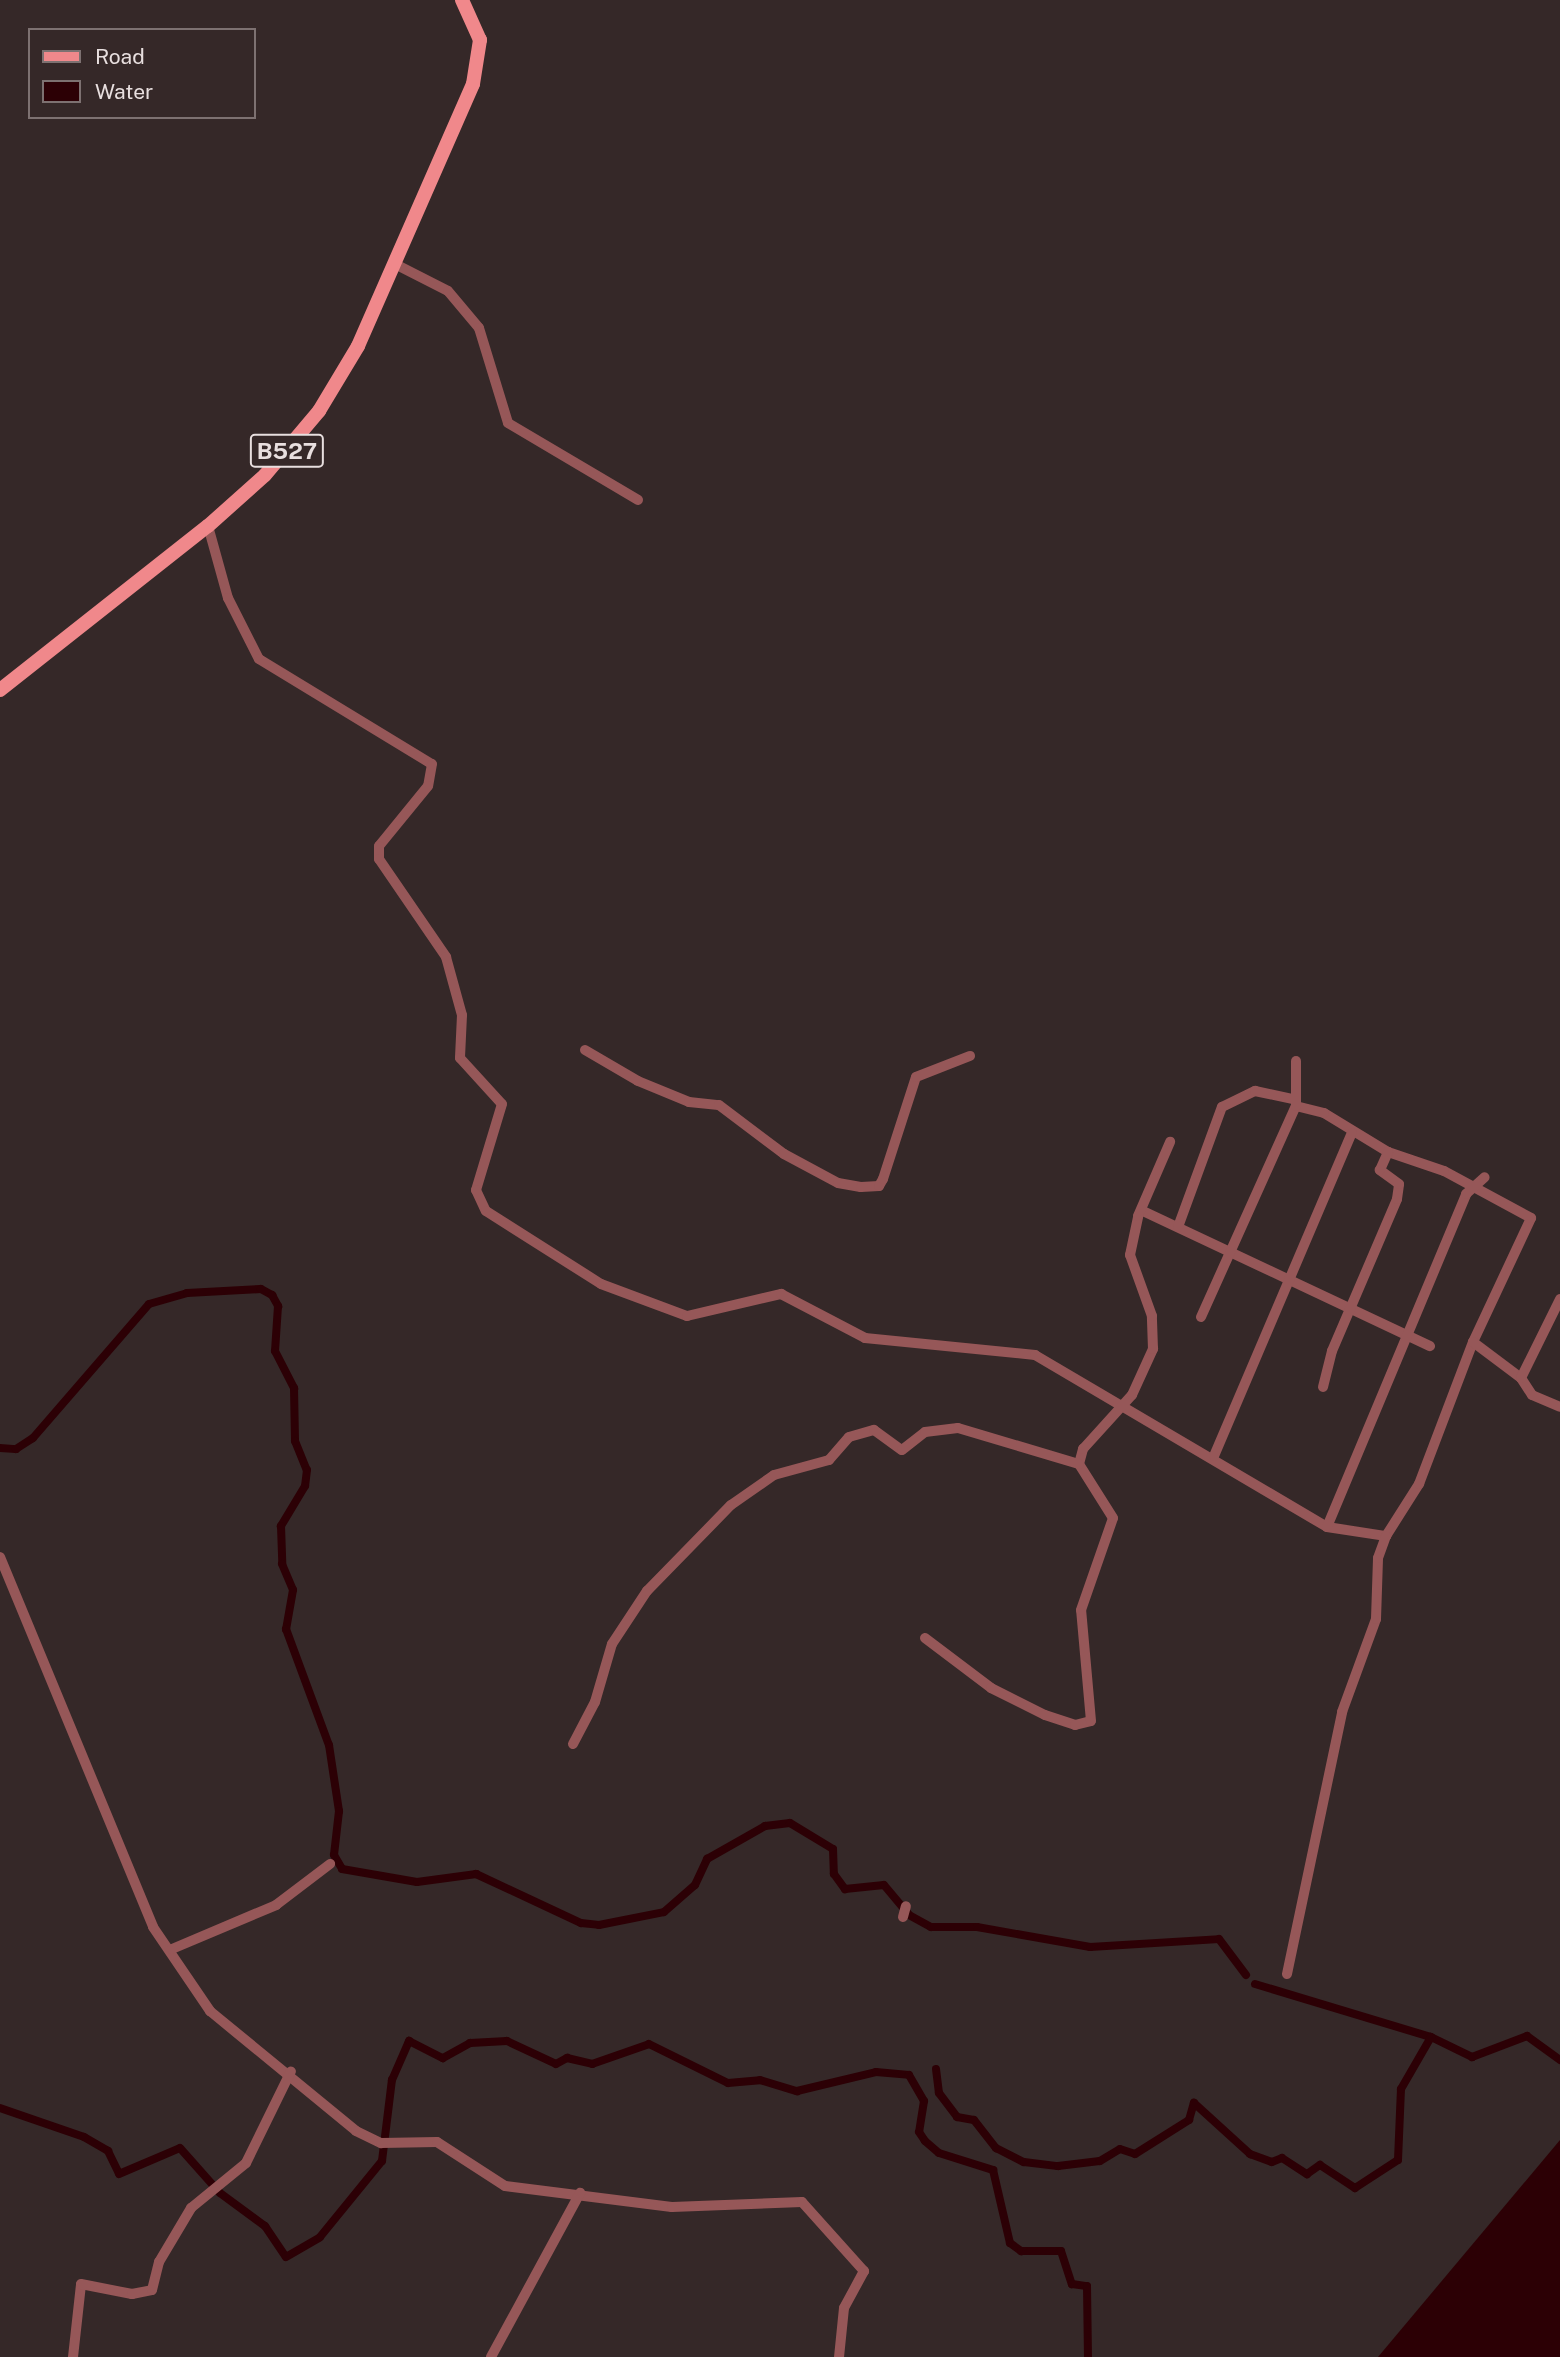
<!DOCTYPE html>
<html>
<head>
<meta charset="utf-8">
<style>
	body { margin:0 }
	#map { position:relative; width:1560px; height:2357px; overflow:hidden; background:#352828; font-family:"Public Sans",sans-serif }
	div>[style] { position:absolute }
	.water>* { inset:0; background:#2c0005 }
	.canal>* { height:8px; margin:-4px; padding:0 4px; transform-origin:4px; border-radius:4px; background:#2c0005 }
	.minor>* { height:10px; margin:-5px; padding:0 5px; transform-origin:5px; border-radius:5px; background:#965758 }
	.major>* { height:14px; margin:-7px; padding:0 7px; transform-origin:7px; border-radius:7px; background:#f0888b }
	span { translate:-50% -50%; white-space:nowrap; text-align:center; line-height:1.15; -webkit-text-stroke:7px #352828; paint-order:stroke }
	.shield-label span { padding:2px 5px; background:#352828; border:2px solid; border-radius:5px; -webkit-text-stroke-width:0 }
	.shield-label { font-size:23px; color:#e8dfdf; font-weight:700 }
	.legend { position:absolute; left:28px; top:28px; width:228px; height:91px; box-sizing:border-box; background:#352828; border:2px solid #7d7171; margin:0; padding:9px 12px; list-style:none; font-size:21px; color:#e8dfdf }
	.legend li { display:flex; align-items:center; gap:14px; height:35px }
	.legend b { width:35px; border:2px solid #7d7171 }
</style>
</head>
<body>
<div id="map">
	<div class="water">
		<div style="clip-path:polygon(1560px 2140px,1560px 2357px,1378px 2357px)"></div>
	</div>
	<div class="canal">
		<div style="left:0;top:1448px;width:16px;rotate:4deg"></div>
		<div style="left:16px;top:1449px;width:20px;rotate:-33deg"></div>
		<div style="left:33px;top:1438px;width:177px;rotate:-49.1deg"></div>
		<div style="left:149px;top:1304px;width:40px;rotate:-16deg"></div>
		<div style="left:187px;top:1293px;width:74px;rotate:-3.1deg"></div>
		<div style="left:261px;top:1289px;width:13px;rotate:29deg"></div>
		<div style="left:272px;top:1295px;width:13px;rotate:61deg"></div>
		<div style="left:278px;top:1306px;width:45px;rotate:93.8deg"></div>
		<div style="left:275px;top:1351px;width:42px;rotate:62.8deg"></div>
		<div style="left:294px;top:1388px;width:53px;rotate:88.9deg"></div>
		<div style="left:295px;top:1441px;width:31px;rotate:68deg"></div>
		<div style="left:307px;top:1470px;width:16px;rotate:97deg"></div>
		<div style="left:305px;top:1486px;width:47px;rotate:121deg"></div>
		<div style="left:281px;top:1526px;width:38px;rotate:88deg"></div>
		<div style="left:282px;top:1564px;width:28px;rotate:67deg"></div>
		<div style="left:293px;top:1590px;width:40px;rotate:100deg"></div>
		<div style="left:286px;top:1629px;width:124px;rotate:69.7deg"></div>
		<div style="left:329px;top:1745px;width:67px;rotate:81.4deg"></div>
		<div style="left:339px;top:1811px;width:44px;rotate:96.5deg"></div>
		<div style="left:334px;top:1855px;width:16px;rotate:60deg"></div>
		<div style="left:342px;top:1869px;width:76px;rotate:9.8deg"></div>
		<div style="left:417px;top:1882px;width:60px;rotate:-7.7deg"></div>
		<div style="left:476px;top:1874px;width:116px;rotate:25deg"></div>
		<div style="left:581px;top:1923px;width:18px;rotate:6deg"></div>
		<div style="left:599px;top:1925px;width:66px;rotate:-11.3deg"></div>
		<div style="left:664px;top:1912px;width:41px;rotate:-41.1deg"></div>
		<div style="left:695px;top:1885px;width:29px;rotate:-65deg"></div>
		<div style="left:707px;top:1859px;width:67px;rotate:-29.6deg"></div>
		<div style="left:765px;top:1826px;width:25px;rotate:-7deg"></div>
		<div style="left:790px;top:1823px;width:50px;rotate:31.2deg"></div>
		<div style="left:833px;top:1849px;width:25px;rotate:88deg"></div>
		<div style="left:834px;top:1874px;width:19px;rotate:54deg"></div>
		<div style="left:845px;top:1889px;width:39px;rotate:-6deg"></div>
		<div style="left:884px;top:1885px;width:39px;rotate:50deg"></div>
		<div style="left:909px;top:1915px;width:25px;rotate:29deg"></div>
		<div style="left:931px;top:1927px;width:46px"></div>
		<div style="left:977px;top:1927px;width:115px;rotate:10deg"></div>
		<div style="left:1090px;top:1947px;width:129px;rotate:-3.5deg"></div>
		<div style="left:1219px;top:1939px;width:45px;rotate:53.1deg"></div>
		<div style="left:1255px;top:1984px;width:184px;rotate:16.8deg"></div>
		<div style="left:1431px;top:2037px;width:46px;rotate:26deg"></div>
		<div style="left:1472px;top:2057px;width:59px;rotate:-20.9deg"></div>
		<div style="left:1527px;top:2036px;width:41px;rotate:36deg"></div>
		<div style="left:936px;top:2069px;width:24px;rotate:83deg"></div>
		<div style="left:939px;top:2093px;width:30px;rotate:53deg"></div>
		<div style="left:957px;top:2117px;width:17px;rotate:10deg"></div>
		<div style="left:974px;top:2120px;width:36px;rotate:52deg"></div>
		<div style="left:996px;top:2148px;width:31px;rotate:27deg"></div>
		<div style="left:1024px;top:2162px;width:34px;rotate:7deg"></div>
		<div style="left:1058px;top:2166px;width:42px;rotate:-6.8deg"></div>
		<div style="left:1100px;top:2161px;width:23px;rotate:-31deg"></div>
		<div style="left:1120px;top:2149px;width:16px;rotate:18deg"></div>
		<div style="left:1135px;top:2154px;width:64px;rotate:-32.2deg"></div>
		<div style="left:1189px;top:2120px;width:18px;rotate:-74deg"></div>
		<div style="left:1194px;top:2103px;width:76px;rotate:42.3deg"></div>
		<div style="left:1250px;top:2154px;width:23px;rotate:20deg"></div>
		<div style="left:1272px;top:2162px;width:11px;rotate:-22deg"></div>
		<div style="left:1282px;top:2158px;width:30px;rotate:33deg"></div>
		<div style="left:1307px;top:2174px;width:16px;rotate:-35deg"></div>
		<div style="left:1320px;top:2165px;width:42px;rotate:33.3deg"></div>
		<div style="left:1355px;top:2188px;width:51px;rotate:-33.1deg"></div>
		<div style="left:1398px;top:2160px;width:71px;rotate:-87.6deg"></div>
		<div style="left:1401px;top:2089px;width:60px;rotate:-60deg"></div>
		<div style="left:0;top:2108px;width:89px;rotate:19deg"></div>
		<div style="left:84px;top:2137px;width:28px;rotate:30deg"></div>
		<div style="left:108px;top:2151px;width:25px;rotate:64deg"></div>
		<div style="left:119px;top:2174px;width:66px;rotate:-23.1deg"></div>
		<div style="left:180px;top:2148px;width:60px;rotate:48.4deg"></div>
		<div style="left:220px;top:2193px;width:56px;rotate:36.3deg"></div>
		<div style="left:265px;top:2226px;width:37px;rotate:56deg"></div>
		<div style="left:286px;top:2257px;width:39px;rotate:-30deg"></div>
		<div style="left:320px;top:2237px;width:98px;rotate:-50.8deg"></div>
		<div style="left:382px;top:2161px;width:82px;rotate:-83deg"></div>
		<div style="left:392px;top:2080px;width:43px;rotate:-66.4deg"></div>
		<div style="left:409px;top:2041px;width:38px;rotate:27deg"></div>
		<div style="left:443px;top:2058px;width:31px;rotate:-29deg"></div>
		<div style="left:470px;top:2043px;width:37px;rotate:-3deg"></div>
		<div style="left:507px;top:2041px;width:54px;rotate:25.1deg"></div>
		<div style="left:556px;top:2064px;width:13px;rotate:-29deg"></div>
		<div style="left:567px;top:2058px;width:26px;rotate:13deg"></div>
		<div style="left:592px;top:2064px;width:60px;rotate:-19.3deg"></div>
		<div style="left:649px;top:2044px;width:88px;rotate:26.3deg"></div>
		<div style="left:728px;top:2083px;width:32px;rotate:-5deg"></div>
		<div style="left:760px;top:2080px;width:39px;rotate:17deg"></div>
		<div style="left:797px;top:2091px;width:81px;rotate:-13.5deg"></div>
		<div style="left:876px;top:2072px;width:33px;rotate:5deg"></div>
		<div style="left:909px;top:2075px;width:30px;rotate:60deg"></div>
		<div style="left:924px;top:2101px;width:31px;rotate:99deg"></div>
		<div style="left:919px;top:2132px;width:11px;rotate:56deg"></div>
		<div style="left:925px;top:2141px;width:18px;rotate:41deg"></div>
		<div style="left:939px;top:2153px;width:57px;rotate:17.5deg"></div>
		<div style="left:993px;top:2170px;width:75px;rotate:76.9deg"></div>
		<div style="left:1010px;top:2243px;width:14px;rotate:36deg"></div>
		<div style="left:1021px;top:2251px;width:40px"></div>
		<div style="left:1061px;top:2251px;width:35px;rotate:72deg"></div>
		<div style="left:1072px;top:2284px;width:15px;rotate:8deg"></div>
		<div style="left:1087px;top:2286px;width:71px;rotate:89.2deg"></div>
	</div>
	<div class="minor">
		<div style="left:395px;top:264px;width:59px;rotate:27deg"></div>
		<div style="left:448px;top:291px;width:48px;rotate:50deg"></div>
		<div style="left:479px;top:328px;width:99px;rotate:73deg"></div>
		<div style="left:508px;top:423px;width:151px;rotate:30.6deg"></div>
		<div style="left:208px;top:526px;width:75px;rotate:74.5deg"></div>
		<div style="left:228px;top:598px;width:68px;rotate:63.1deg"></div>
		<div style="left:259px;top:659px;width:202px;rotate:31.3deg"></div>
		<div style="left:432px;top:764px;width:22px;rotate:100deg"></div>
		<div style="left:428px;top:786px;width:77px;rotate:129.2deg"></div>
		<div style="left:379px;top:846px;width:13px;rotate:90deg"></div>
		<div style="left:379px;top:859px;width:119px;rotate:55.6deg"></div>
		<div style="left:446px;top:957px;width:60px;rotate:74.6deg"></div>
		<div style="left:462px;top:1015px;width:43px;rotate:92.7deg"></div>
		<div style="left:460px;top:1058px;width:62px;rotate:47.6deg"></div>
		<div style="left:502px;top:1104px;width:90px;rotate:106.8deg"></div>
		<div style="left:476px;top:1190px;width:23px;rotate:65deg"></div>
		<div style="left:486px;top:1211px;width:136px;rotate:32.4deg"></div>
		<div style="left:601px;top:1284px;width:92px;rotate:20.4deg"></div>
		<div style="left:687px;top:1316px;width:97px;rotate:-13.2deg"></div>
		<div style="left:781px;top:1294px;width:95px;rotate:27.6deg"></div>
		<div style="left:865px;top:1338px;width:171px;rotate:5.7deg"></div>
		<div style="left:1035px;top:1355px;width:339px;rotate:30.5deg"></div>
		<div style="left:1327px;top:1527px;width:60px;rotate:8.7deg"></div>
		<div style="left:1386px;top:1536px;width:62px;rotate:-57.6deg"></div>
		<div style="left:1419px;top:1484px;width:152px;rotate:-69.2deg"></div>
		<div style="left:1473px;top:1342px;width:137px;rotate:-64.9deg"></div>
		<div style="left:1531px;top:1218px;width:99px;rotate:-151.6deg"></div>
		<div style="left:1444px;top:1171px;width:59px;rotate:-161.3deg"></div>
		<div style="left:1388px;top:1152px;width:75px;rotate:-148.6deg"></div>
		<div style="left:1324px;top:1113px;width:29px;rotate:-166deg"></div>
		<div style="left:585px;top:1050px;width:61px;rotate:30.3deg"></div>
		<div style="left:638px;top:1081px;width:55px;rotate:22.4deg"></div>
		<div style="left:689px;top:1102px;width:30px;rotate:6deg"></div>
		<div style="left:719px;top:1105px;width:81px;rotate:37deg"></div>
		<div style="left:784px;top:1154px;width:61px;rotate:28.2deg"></div>
		<div style="left:838px;top:1183px;width:23px;rotate:10deg"></div>
		<div style="left:861px;top:1187px;width:18px;rotate:-3deg"></div>
		<div style="left:879px;top:1186px;width:8px;rotate:-60deg"></div>
		<div style="left:883px;top:1179px;width:107px;rotate:-72.1deg"></div>
		<div style="left:916px;top:1077px;width:58px;rotate:-21.3deg"></div>
		<div style="left:1145px;top:1212px;width:315px;rotate:25.2deg"></div>
		<div style="left:1178px;top:1227px;width:128px;rotate:-69.9deg"></div>
		<div style="left:1222px;top:1107px;width:37px;rotate:-26deg"></div>
		<div style="left:1255px;top:1091px;width:39px;rotate:12deg"></div>
		<div style="left:1201px;top:1317px;width:231px;rotate:-65.8deg"></div>
		<div style="left:1296px;top:1106px;width:45px;rotate:-90deg"></div>
		<div style="left:1473px;top:1342px;width:60px;rotate:36.9deg"></div>
		<div style="left:1521px;top:1378px;width:20px;rotate:57deg"></div>
		<div style="left:1532px;top:1395px;width:30px;rotate:23deg"></div>
		<div style="left:1521px;top:1378px;width:88px;rotate:-63.7deg"></div>
		<div style="left:1323px;top:1387px;width:37px;rotate:-76deg"></div>
		<div style="left:1332px;top:1351px;width:165px;rotate:-66.8deg"></div>
		<div style="left:1397px;top:1199px;width:15px;rotate:-82deg"></div>
		<div style="left:1399px;top:1184px;width:24px;rotate:-144deg"></div>
		<div style="left:1380px;top:1170px;width:20px;rotate:-66deg"></div>
		<div style="left:1214px;top:1456px;width:351px;rotate:-66.9deg"></div>
		<div style="left:1327px;top:1527px;width:361px;rotate:-67.3deg"></div>
		<div style="left:1466px;top:1194px;width:25px;rotate:-42deg"></div>
		<div style="left:0;top:1557px;width:400px;rotate:67.5deg"></div>
		<div style="left:153px;top:1927px;width:102px;rotate:55.8deg"></div>
		<div style="left:210px;top:2011px;width:189px;rotate:39.4deg"></div>
		<div style="left:356px;top:2131px;width:28px;rotate:26deg"></div>
		<div style="left:381px;top:2143px;width:56px;rotate:-1deg"></div>
		<div style="left:437px;top:2142px;width:81px;rotate:32.9deg"></div>
		<div style="left:505px;top:2186px;width:168px;rotate:7.2deg"></div>
		<div style="left:672px;top:2207px;width:130px;rotate:-2.2deg"></div>
		<div style="left:802px;top:2202px;width:93px;rotate:48.1deg"></div>
		<div style="left:864px;top:2271px;width:42px;rotate:118.4deg"></div>
		<div style="left:844px;top:2308px;width:49px;rotate:95.8deg"></div>
		<div style="left:925px;top:1638px;width:83px;rotate:37.1deg"></div>
		<div style="left:991px;top:1688px;width:60px;rotate:26.6deg"></div>
		<div style="left:1045px;top:1715px;width:32px;rotate:18deg"></div>
		<div style="left:1075px;top:1725px;width:16px;rotate:-14deg"></div>
		<div style="left:1091px;top:1721px;width:111px;rotate:-95.1deg"></div>
		<div style="left:1081px;top:1610px;width:97px;rotate:-70.8deg"></div>
		<div style="left:1113px;top:1518px;width:64px;rotate:-122.2deg"></div>
		<div style="left:1079px;top:1464px;width:16px;rotate:-75deg"></div>
		<div style="left:1083px;top:1449px;width:73px;rotate:-47.8deg"></div>
		<div style="left:1132px;top:1395px;width:51px;rotate:-65.5deg"></div>
		<div style="left:1153px;top:1349px;width:33px;rotate:-92deg"></div>
		<div style="left:1152px;top:1316px;width:65px;rotate:-109.8deg"></div>
		<div style="left:1130px;top:1255px;width:40px;rotate:-78deg"></div>
		<div style="left:1138px;top:1216px;width:81px;rotate:-66.6deg"></div>
		<div style="left:573px;top:1744px;width:47px;rotate:-62.4deg"></div>
		<div style="left:595px;top:1702px;width:60px;rotate:-73.7deg"></div>
		<div style="left:612px;top:1644px;width:64px;rotate:-56.6deg"></div>
		<div style="left:647px;top:1591px;width:120px;rotate:-45.7deg"></div>
		<div style="left:731px;top:1505px;width:52px;rotate:-34.9deg"></div>
		<div style="left:774px;top:1475px;width:57px;rotate:-15.3deg"></div>
		<div style="left:829px;top:1460px;width:30px;rotate:-49deg"></div>
		<div style="left:849px;top:1437px;width:26px;rotate:-16deg"></div>
		<div style="left:874px;top:1430px;width:34px;rotate:36deg"></div>
		<div style="left:902px;top:1450px;width:29px;rotate:-38deg"></div>
		<div style="left:925px;top:1432px;width:33px;rotate:-7deg"></div>
		<div style="left:958px;top:1428px;width:126px;rotate:16.6deg"></div>
		<div style="left:903px;top:1917px;width:11px;rotate:-75deg"></div>
		<div style="left:172px;top:1949px;width:113px;rotate:-22.9deg"></div>
		<div style="left:276px;top:1905px;width:68px;rotate:-37.2deg"></div>
		<div style="left:1287px;top:1974px;width:268px;rotate:-78.1deg"></div>
		<div style="left:1342px;top:1712px;width:99px;rotate:-69.9deg"></div>
		<div style="left:1376px;top:1619px;width:61px;rotate:-88.1deg"></div>
		<div style="left:1378px;top:1558px;width:23px;rotate:-70deg"></div>
		<div style="left:73px;top:2357px;width:73px;rotate:-83.7deg"></div>
		<div style="left:81px;top:2284px;width:52px;rotate:11.1deg"></div>
		<div style="left:132px;top:2294px;width:20px;rotate:-11deg"></div>
		<div style="left:152px;top:2290px;width:29px;rotate:-76deg"></div>
		<div style="left:159px;top:2262px;width:63px;rotate:-59.3deg"></div>
		<div style="left:191px;top:2208px;width:71px;rotate:-39.3deg"></div>
		<div style="left:246px;top:2163px;width:102px;rotate:-63.9deg"></div>
		<div style="left:491px;top:2357px;width:187px;rotate:-61.5deg"></div>
	</div>
	<div class="major">
		<div style="left:0;top:690px;width:265px;rotate:-38.3deg"></div>
		<div style="left:208px;top:526px;width:76px;rotate:-41.8deg"></div>
		<div style="left:265px;top:475px;width:84px;rotate:-49.8deg"></div>
		<div style="left:319px;top:411px;width:76px;rotate:-59deg"></div>
		<div style="left:358px;top:346px;width:286px;rotate:-66.3deg"></div>
		<div style="left:473px;top:84px;width:45px;rotate:-81deg"></div>
		<div style="left:480px;top:40px;width:44px;rotate:-114.2deg"></div>
	</div>
	<div class="shield-label">
		<span style="left:287px;top:451px">B527</span>
	</div>
	<ul class="legend">
	<li><b style="height:9px;background:#f0888b"></b>Road</li>
	<li><b style="height:19px;background:#2c0005"></b>Water</li>
	</ul>
</div>
</body>
</html>
